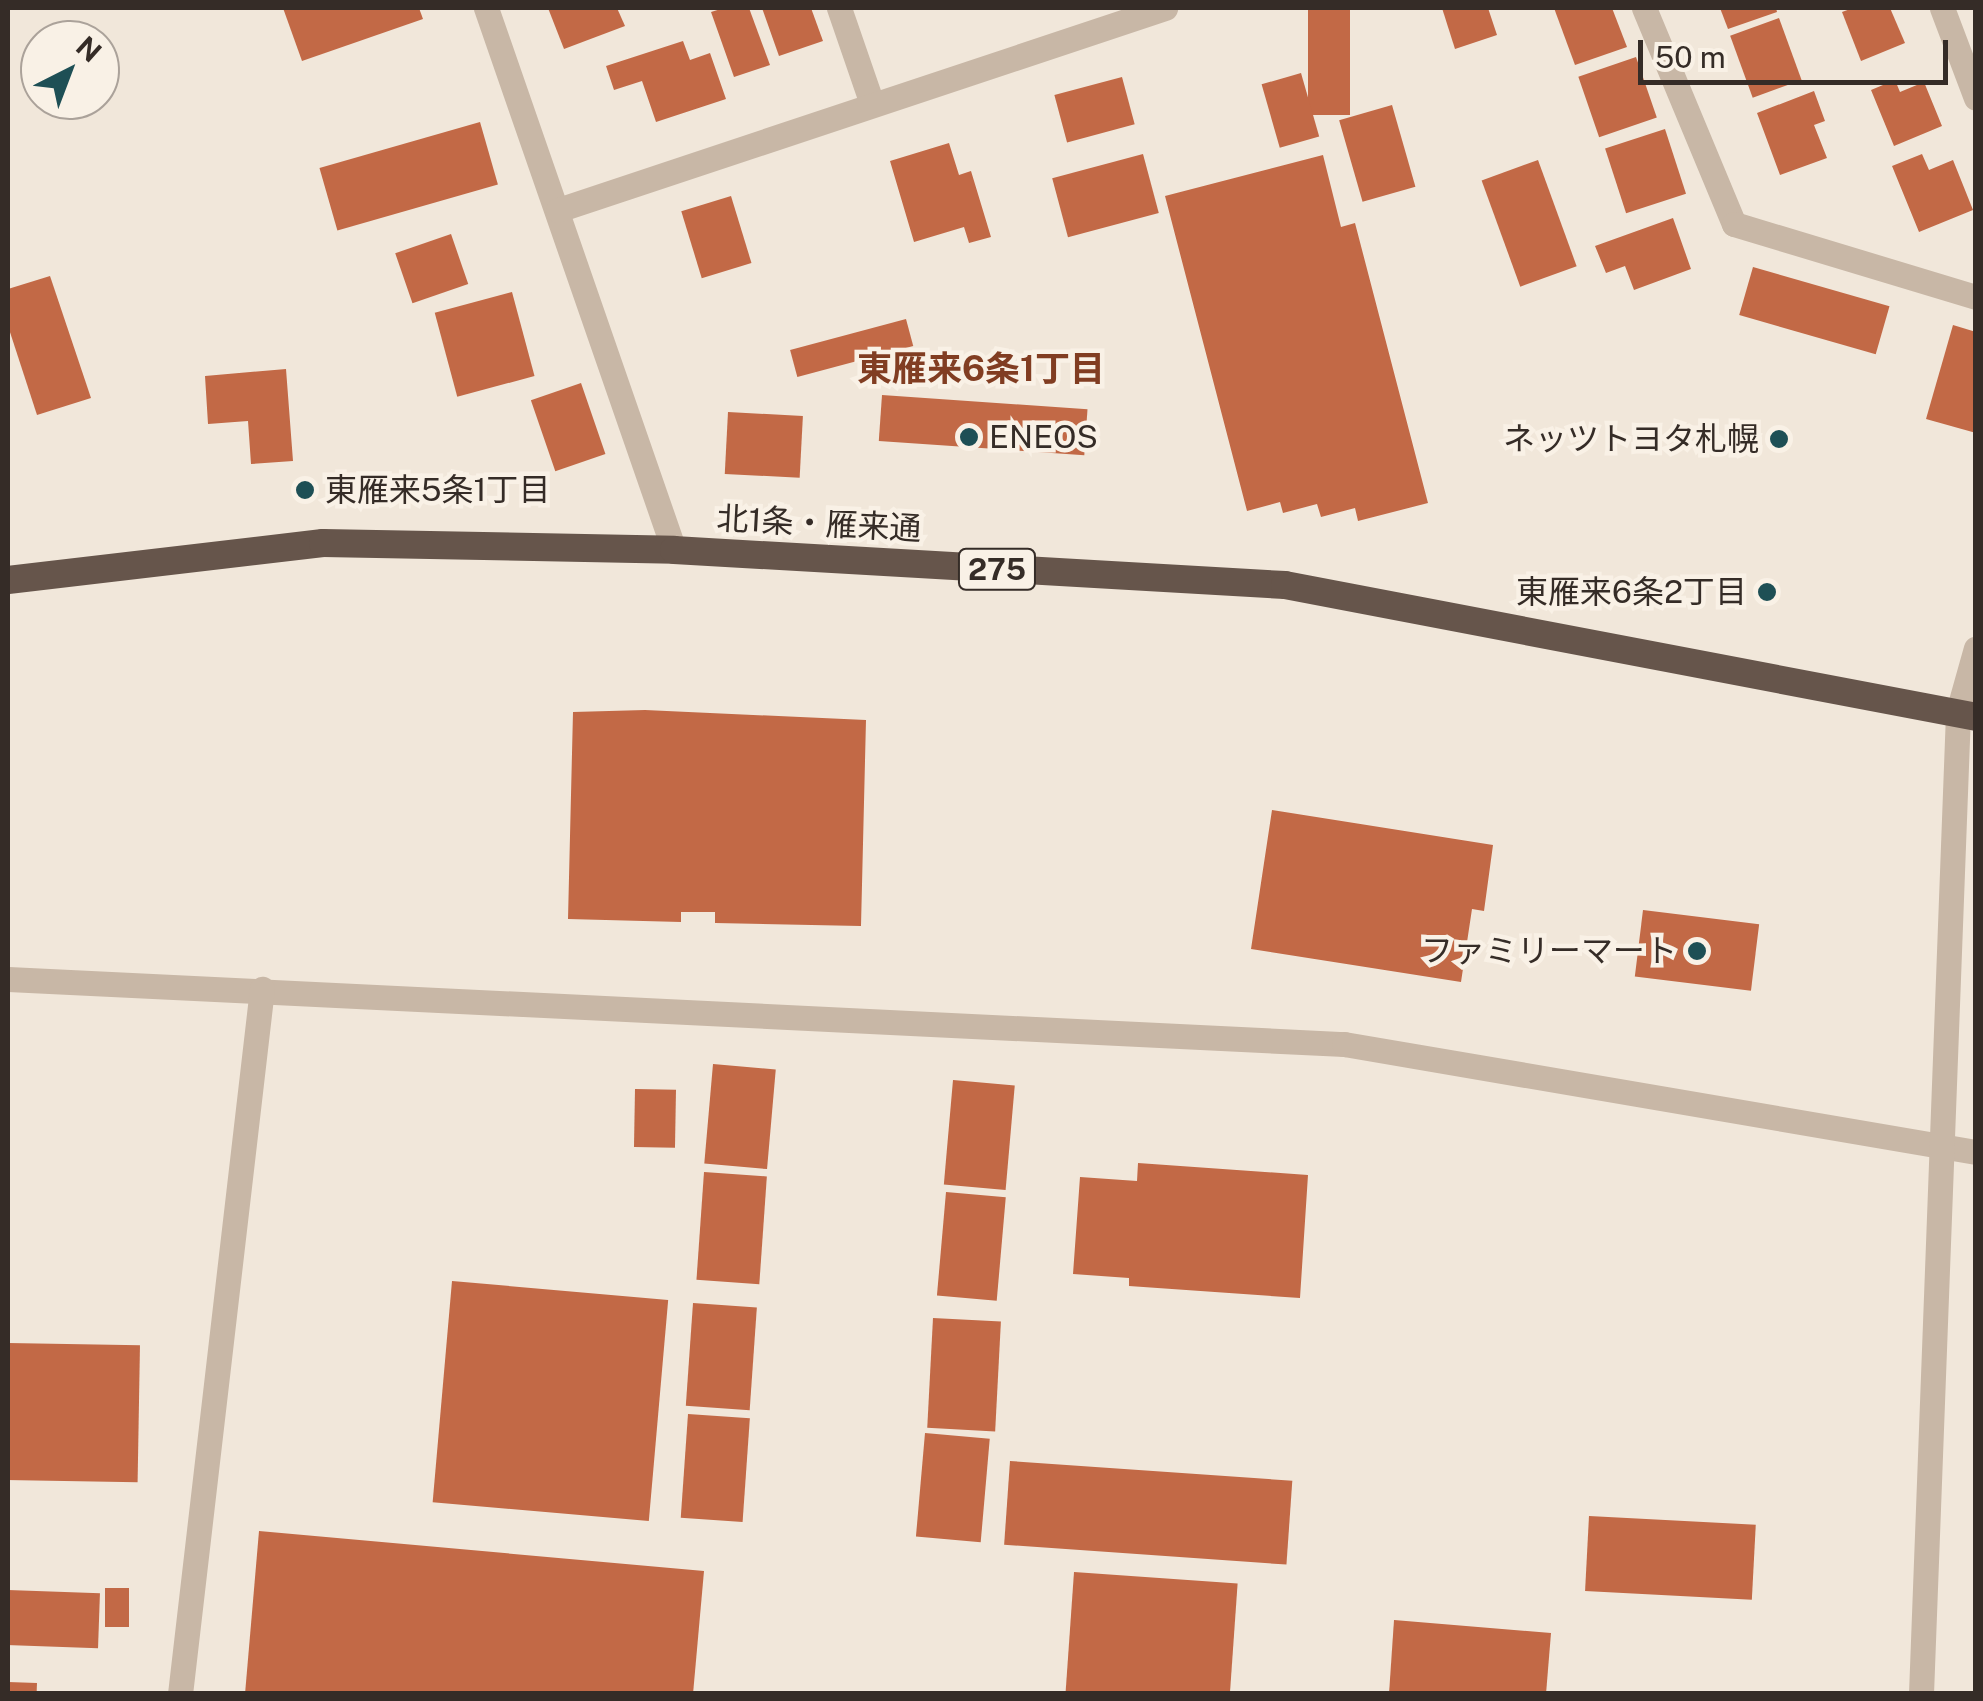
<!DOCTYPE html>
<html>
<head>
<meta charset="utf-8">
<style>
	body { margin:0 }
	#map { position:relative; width:1983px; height:1701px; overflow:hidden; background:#f1e7da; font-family:"Public Sans","Noto Sans JP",sans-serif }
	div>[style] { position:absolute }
	.building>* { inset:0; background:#c26946; transform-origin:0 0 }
	.minor>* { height:25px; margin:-12.5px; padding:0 12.5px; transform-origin:12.5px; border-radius:12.5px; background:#c8b7a6 }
	.tertiary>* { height:25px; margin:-12.5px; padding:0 12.5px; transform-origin:12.5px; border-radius:12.5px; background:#c8b7a6 }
	.trunk>* { height:28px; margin:-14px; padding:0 14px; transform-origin:14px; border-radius:14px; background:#66554b }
	.dots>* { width:28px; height:28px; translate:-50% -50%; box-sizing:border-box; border:5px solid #f9f1e6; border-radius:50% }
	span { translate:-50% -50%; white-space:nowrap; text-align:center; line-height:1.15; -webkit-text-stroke:9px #f9f1e6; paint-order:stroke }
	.shield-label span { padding:2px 8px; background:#f9f1e6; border:2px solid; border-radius:8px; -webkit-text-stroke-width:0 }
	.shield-label { font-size:30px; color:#352c27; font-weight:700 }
	.poi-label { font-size:32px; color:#352c27 }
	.left { translate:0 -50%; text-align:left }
	.right { translate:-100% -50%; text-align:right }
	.street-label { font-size:32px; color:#352c27 }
	.neighbourhood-label { font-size:35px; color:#813d22; font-weight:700 }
	.frame { position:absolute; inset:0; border:10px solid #352c27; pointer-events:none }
	.north { position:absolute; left:20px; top:20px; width:100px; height:100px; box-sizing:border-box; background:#f9f1e6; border:2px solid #aba29a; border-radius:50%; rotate:42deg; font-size:28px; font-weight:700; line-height:40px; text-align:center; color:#352c27 }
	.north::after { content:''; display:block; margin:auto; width:35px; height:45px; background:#1e4f55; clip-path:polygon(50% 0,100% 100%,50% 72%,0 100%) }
	.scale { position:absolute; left:1638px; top:40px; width:310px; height:45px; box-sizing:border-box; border:5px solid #352c27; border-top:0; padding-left:12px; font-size:30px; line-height:35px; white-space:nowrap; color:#352c27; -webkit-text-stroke:8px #f9f1e6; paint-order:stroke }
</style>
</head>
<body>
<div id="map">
	<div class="building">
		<div style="clip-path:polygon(283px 8px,419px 8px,423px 19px,302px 61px)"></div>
		<div style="clip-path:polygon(548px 8px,617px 8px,625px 26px,564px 49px)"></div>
		<div style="clip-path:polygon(724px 8px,749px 8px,770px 65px,734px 77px,711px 12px)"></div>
		<div style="clip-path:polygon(762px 8px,811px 8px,823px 41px,779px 56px)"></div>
		<div style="left:1308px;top:8px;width:42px;height:107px"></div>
		<div style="clip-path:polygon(1442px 8px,1488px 8px,1497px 35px,1455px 49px)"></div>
		<div style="clip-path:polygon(1554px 8px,1612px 8px,1627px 47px,1575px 65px)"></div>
		<div style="clip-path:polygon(1720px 8px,1776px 8px,1777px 12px,1728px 29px)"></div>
		<div style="clip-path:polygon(1853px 8px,1890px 8px,1905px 43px,1861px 61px,1842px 12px)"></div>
		<div style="left:1779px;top:18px;width:66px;height:52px;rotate:70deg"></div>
		<div style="clip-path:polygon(683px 41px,690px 60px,710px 53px,726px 99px,656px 122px,642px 81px,614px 90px,606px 66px)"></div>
		<div style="left:1636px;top:57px;width:64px;height:61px;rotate:71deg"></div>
		<div style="left:1301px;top:73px;width:66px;height:41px;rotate:74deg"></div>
		<div style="left:1122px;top:77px;width:49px;height:70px;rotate:75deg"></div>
		<div style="clip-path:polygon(1895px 80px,1900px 92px,1924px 82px,1942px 126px,1894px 146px,1871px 90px)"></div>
		<div style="clip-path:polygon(1814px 91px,1825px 121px,1814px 125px,1827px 158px,1780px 175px,1757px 113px)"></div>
		<div style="left:1392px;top:105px;width:85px;height:55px;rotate:74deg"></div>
		<div style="left:480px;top:122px;width:65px;height:167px;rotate:74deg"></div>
		<div style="left:1665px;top:129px;width:68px;height:63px;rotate:72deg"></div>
		<div style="clip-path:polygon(949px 143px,959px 175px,971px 171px,991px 237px,969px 243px,964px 227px,914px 242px,890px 161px)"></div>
		<div style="left:1143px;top:154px;width:61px;height:94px;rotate:75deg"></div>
		<div style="clip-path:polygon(1922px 154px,1929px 170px,1953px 160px,1973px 210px,1919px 232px,1892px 166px)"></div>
		<div style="clip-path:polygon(1323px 155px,1341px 227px,1355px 223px,1428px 503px,1358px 521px,1355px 508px,1321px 517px,1317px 504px,1283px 513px,1280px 502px,1247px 511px,1165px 196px)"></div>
		<div style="left:1538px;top:160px;width:113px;height:60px;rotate:70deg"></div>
		<div style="left:731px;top:196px;width:70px;height:52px;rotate:73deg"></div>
		<div style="clip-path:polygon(1673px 218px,1691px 269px,1634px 290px,1625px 266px,1606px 273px,1595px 246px)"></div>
		<div style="left:451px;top:234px;width:53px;height:59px;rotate:71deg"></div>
		<div style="left:1753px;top:267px;width:142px;height:50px;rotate:16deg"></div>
		<div style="clip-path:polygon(50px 276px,91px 398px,37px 415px,8px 326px,8px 289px)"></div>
		<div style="left:512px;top:292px;width:87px;height:80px;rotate:75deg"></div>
		<div style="left:906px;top:319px;width:28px;height:120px;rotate:75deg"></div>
		<div style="clip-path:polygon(1953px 325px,1976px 332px,1976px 433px,1926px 419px)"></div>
		<div style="clip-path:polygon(286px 369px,293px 461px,251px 464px,248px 421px,208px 424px,205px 376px)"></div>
		<div style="left:581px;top:383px;width:75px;height:53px;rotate:71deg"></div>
		<div style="left:882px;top:395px;width:206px;height:46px;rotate:4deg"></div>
		<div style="left:728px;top:412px;width:75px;height:62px;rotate:3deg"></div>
		<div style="clip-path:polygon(645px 710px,866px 720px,861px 926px,715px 923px,715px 912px,681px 912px,681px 922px,568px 919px,573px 712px)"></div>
		<div style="clip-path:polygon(1272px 810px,1493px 845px,1484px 911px,1472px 909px,1461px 982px,1251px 949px)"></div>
		<div style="left:1643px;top:910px;width:117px;height:67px;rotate:7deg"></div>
		<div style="left:713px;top:1064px;width:63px;height:100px;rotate:5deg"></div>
		<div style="left:953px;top:1080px;width:62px;height:105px;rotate:5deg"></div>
		<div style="left:635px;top:1089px;width:41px;height:58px;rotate:1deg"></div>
		<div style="clip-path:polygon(1138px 1163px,1308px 1175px,1300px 1298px,1129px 1286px,1129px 1278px,1073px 1274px,1080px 1177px,1137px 1181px)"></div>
		<div style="left:704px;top:1172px;width:63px;height:108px;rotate:4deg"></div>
		<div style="left:946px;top:1192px;width:60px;height:104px;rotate:5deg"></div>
		<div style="left:452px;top:1281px;width:217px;height:222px;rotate:5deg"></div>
		<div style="left:693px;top:1303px;width:64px;height:103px;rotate:4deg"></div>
		<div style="left:933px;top:1318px;width:68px;height:110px;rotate:3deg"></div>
		<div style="left:8px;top:1343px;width:132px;height:137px;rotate:1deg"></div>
		<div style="left:688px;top:1414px;width:62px;height:104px;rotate:4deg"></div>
		<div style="left:925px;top:1433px;width:65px;height:104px;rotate:5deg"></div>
		<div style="left:1010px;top:1461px;width:283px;height:84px;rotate:4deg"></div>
		<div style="left:1589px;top:1516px;width:167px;height:75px;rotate:3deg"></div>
		<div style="clip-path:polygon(259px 1531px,704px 1571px,693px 1694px,245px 1694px)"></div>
		<div style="left:1074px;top:1572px;width:164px;height:122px;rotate:4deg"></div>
		<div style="left:105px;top:1588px;width:24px;height:39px"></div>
		<div style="left:8px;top:1590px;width:92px;height:55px;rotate:2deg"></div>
		<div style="clip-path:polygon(1394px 1620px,1551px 1633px,1546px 1694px,1389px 1694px)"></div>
		<div style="left:8px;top:1682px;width:29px;height:12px;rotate:2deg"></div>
	</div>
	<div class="minor">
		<div style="left:486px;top:8px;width:574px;rotate:70.87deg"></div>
		<div style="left:839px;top:8px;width:98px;rotate:71deg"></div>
		<div style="left:1644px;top:8px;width:234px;rotate:67.4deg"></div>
		<div style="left:1734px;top:224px;width:253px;rotate:16.8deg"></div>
		<div style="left:1942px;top:8px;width:96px;rotate:69.3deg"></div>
		<div style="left:558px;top:210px;width:640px;rotate:-18.41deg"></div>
		<div style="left:8px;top:979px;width:1338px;rotate:2.79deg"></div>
		<div style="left:1344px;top:1044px;width:641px;rotate:9.7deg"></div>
		<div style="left:180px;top:1694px;width:710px;rotate:-83.37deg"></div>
	</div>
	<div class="tertiary">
		<div style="left:1921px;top:1694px;width:983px;rotate:-87.84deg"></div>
		<div style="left:1958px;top:712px;width:66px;rotate:-74.3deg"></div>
	</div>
	<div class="trunk">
		<div style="left:8px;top:580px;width:317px;rotate:-6.7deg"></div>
		<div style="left:323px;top:543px;width:351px;rotate:1.1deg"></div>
		<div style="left:674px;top:550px;width:612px;rotate:3.28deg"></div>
		<div style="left:1285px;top:585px;width:703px;rotate:10.81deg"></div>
	</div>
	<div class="dots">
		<div style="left:969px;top:437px;background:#1e4f55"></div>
		<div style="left:1779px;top:439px;background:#1e4f55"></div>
		<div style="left:305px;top:490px;background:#1e4f55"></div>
		<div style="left:1767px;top:592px;background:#1e4f55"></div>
		<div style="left:1697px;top:951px;background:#1e4f55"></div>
	</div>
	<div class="shield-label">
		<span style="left:997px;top:569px">275</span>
	</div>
	<div class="poi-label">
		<span class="left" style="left:989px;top:437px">ENEOS</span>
		<span class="right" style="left:1759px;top:439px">ネッツトヨタ札幌</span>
		<span class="left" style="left:325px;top:490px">東雁来5条1丁目</span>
		<span class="right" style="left:1747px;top:592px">東雁来6条2丁目</span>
		<span class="right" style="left:1677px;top:951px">ファミリーマート</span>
	</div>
	<div class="street-label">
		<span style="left:819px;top:524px;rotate:3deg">北1条・雁来通</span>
	</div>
	<div class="neighbourhood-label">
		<span style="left:981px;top:369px">東雁来6条1丁目</span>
	</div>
	<div class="frame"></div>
	<div class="north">N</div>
	<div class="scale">50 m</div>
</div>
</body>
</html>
